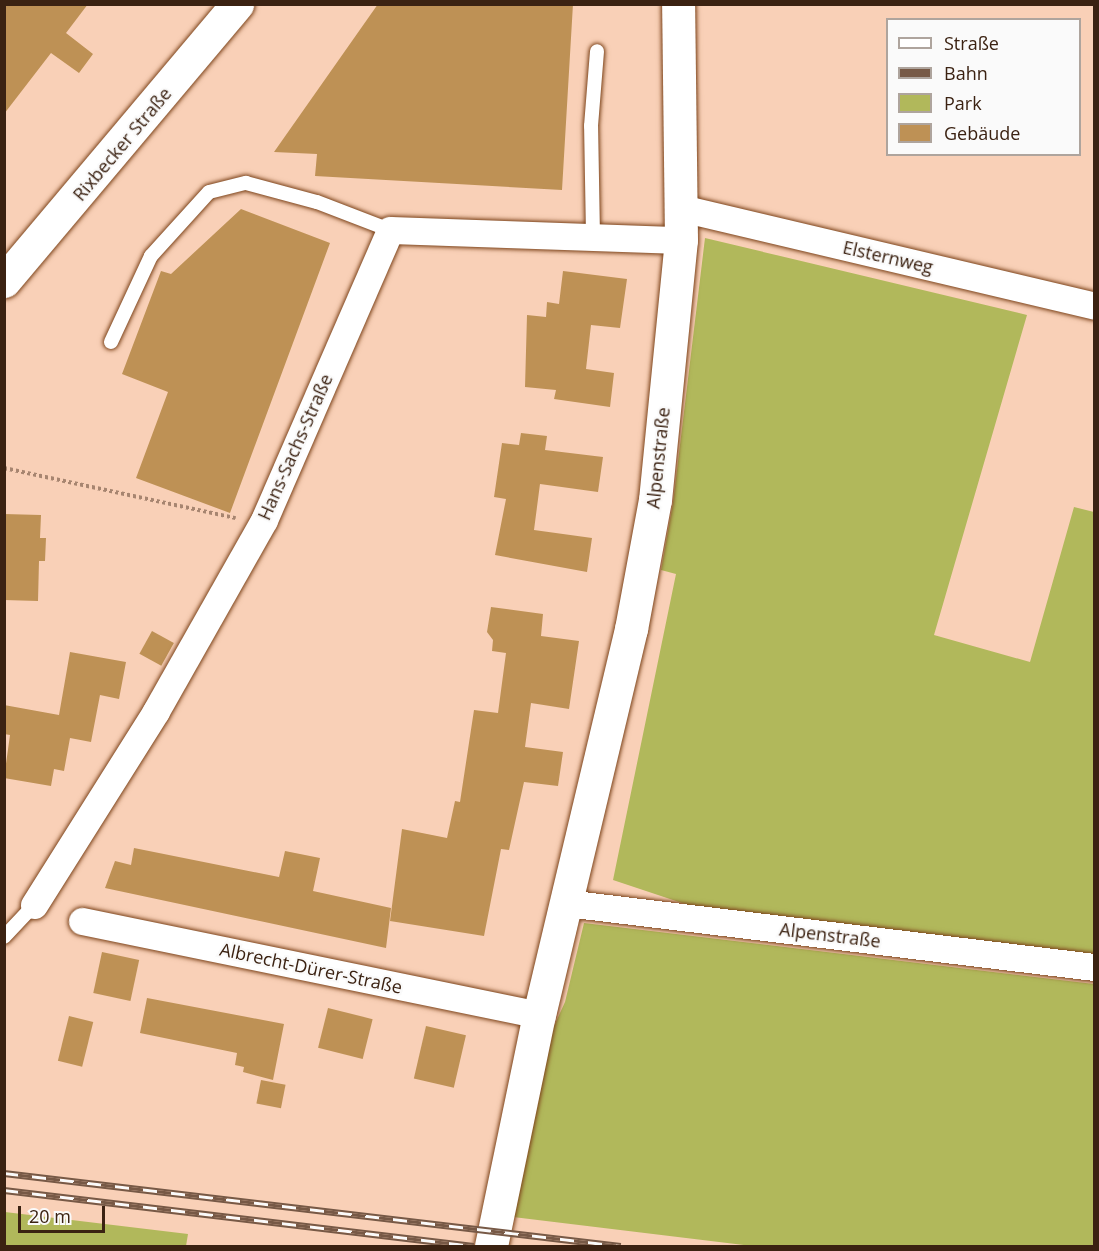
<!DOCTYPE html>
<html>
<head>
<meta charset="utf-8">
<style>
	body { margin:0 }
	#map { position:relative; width:1099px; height:1251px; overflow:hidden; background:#f9d0b7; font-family:"Open Sans",sans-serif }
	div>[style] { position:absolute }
	.green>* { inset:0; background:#b1b85b }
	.building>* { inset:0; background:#be9155; transform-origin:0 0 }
	.path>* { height:4px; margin-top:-2px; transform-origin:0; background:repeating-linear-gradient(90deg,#a78570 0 3px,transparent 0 6px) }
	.roads { filter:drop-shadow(0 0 2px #7d441b) drop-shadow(0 0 2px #7d441b) }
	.service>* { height:14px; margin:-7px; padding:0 7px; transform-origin:7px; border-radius:7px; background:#fff }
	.minor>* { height:27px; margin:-13.5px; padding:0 13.5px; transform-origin:13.5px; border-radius:13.5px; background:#fff }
	.tertiary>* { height:33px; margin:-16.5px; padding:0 16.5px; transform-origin:16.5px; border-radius:16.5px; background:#fff }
	.secondary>* { height:33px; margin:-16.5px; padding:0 16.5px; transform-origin:16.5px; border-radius:16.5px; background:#fff }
	.rail>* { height:7px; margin-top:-3.5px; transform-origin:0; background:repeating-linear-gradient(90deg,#fafafa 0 14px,#775946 0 28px); box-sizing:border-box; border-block:2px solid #775946 }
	span { translate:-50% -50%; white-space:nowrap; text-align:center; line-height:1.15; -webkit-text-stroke:4.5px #fafafa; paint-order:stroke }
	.street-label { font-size:18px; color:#3b2212 }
	.frame { position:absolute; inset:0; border:6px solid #3b2212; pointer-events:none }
	.legend { position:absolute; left:886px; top:18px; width:195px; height:138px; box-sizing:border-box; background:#fafafa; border:2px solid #aea49d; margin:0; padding:8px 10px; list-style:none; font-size:18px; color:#3b2212 }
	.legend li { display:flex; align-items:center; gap:12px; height:30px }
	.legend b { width:30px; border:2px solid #aea49d }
	.scale { position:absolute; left:18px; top:1206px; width:87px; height:27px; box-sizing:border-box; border:3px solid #3b2212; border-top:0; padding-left:8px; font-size:18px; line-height:21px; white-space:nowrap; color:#3b2212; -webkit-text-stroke:4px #fafafa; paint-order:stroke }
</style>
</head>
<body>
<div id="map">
	<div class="green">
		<div style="clip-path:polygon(705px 238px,1027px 315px,934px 635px,1030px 662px,1074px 507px,1094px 512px,1094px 954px,688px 905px,613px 880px,676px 574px,661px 570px,673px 503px)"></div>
		<div style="clip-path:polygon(584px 923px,1094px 984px,1094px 1246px,752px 1246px,513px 1217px,550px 1035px,565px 1002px)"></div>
		<div style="clip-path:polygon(5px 1212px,188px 1234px,186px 1246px,5px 1246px)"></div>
	</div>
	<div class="building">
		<div style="clip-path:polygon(4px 4px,88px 4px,66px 33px,93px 54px,79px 73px,51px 53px,4px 114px)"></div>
		<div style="clip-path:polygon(378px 4px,573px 4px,562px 190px,315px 176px,317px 154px,274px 152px)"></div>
		<div style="clip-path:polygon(241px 209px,330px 243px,230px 513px,136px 478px,168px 392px,122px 374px,161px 271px,171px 274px)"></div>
		<div style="clip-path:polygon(563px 271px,627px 279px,620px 328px,591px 325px,586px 369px,614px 373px,610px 407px,554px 399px,556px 390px,525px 387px,527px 315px,546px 317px,547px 302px,559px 304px)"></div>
		<div style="clip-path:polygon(521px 433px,547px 436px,545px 450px,603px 457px,598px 492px,540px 484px,534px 530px,592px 538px,587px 572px,495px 555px,506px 499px,494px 497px,502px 443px,519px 445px)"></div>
		<div style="clip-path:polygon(4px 514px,41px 515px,40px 538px,46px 538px,45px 561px,39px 561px,38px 601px,4px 600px)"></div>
		<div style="clip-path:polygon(491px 607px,543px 614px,541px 636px,579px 641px,569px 709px,531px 703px,525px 747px,563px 752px,558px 786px,524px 782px,509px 850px,501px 849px,484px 936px,390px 921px,402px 829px,447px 838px,455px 801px,460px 802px,474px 710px,498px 713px,506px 653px,492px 651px,493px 640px,487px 632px)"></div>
		<div style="left:152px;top:631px;width:25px;height:26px;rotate:29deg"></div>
		<div style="clip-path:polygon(70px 652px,126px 662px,119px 699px,100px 695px,91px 742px,70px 738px,64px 771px,54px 769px,51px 786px,4px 778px,10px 735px,4px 734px,4px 705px,59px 715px)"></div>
		<div style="clip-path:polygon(134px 848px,279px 877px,285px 851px,320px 858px,313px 891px,391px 908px,386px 948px,105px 888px,115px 861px,131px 865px)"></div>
		<div style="left:102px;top:952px;width:38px;height:42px;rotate:12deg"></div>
		<div style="clip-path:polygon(147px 998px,284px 1024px,273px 1080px,243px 1072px,244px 1067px,235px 1065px,237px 1053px,140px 1033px)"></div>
		<div style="left:328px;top:1008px;width:46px;height:41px;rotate:14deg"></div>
		<div style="left:69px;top:1016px;width:25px;height:46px;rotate:14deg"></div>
		<div style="left:426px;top:1026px;width:41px;height:54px;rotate:13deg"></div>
		<div style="left:261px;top:1080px;width:25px;height:24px;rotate:11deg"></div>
	</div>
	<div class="path">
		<div style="left:4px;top:468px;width:237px;rotate:12.2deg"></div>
	</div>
	<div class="roads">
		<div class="service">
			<div style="left:593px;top:236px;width:110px;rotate:-91deg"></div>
			<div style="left:591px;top:126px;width:75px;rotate:-85.4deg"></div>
			<div style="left:111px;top:342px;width:95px;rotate:-65.1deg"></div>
			<div style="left:151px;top:256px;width:86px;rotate:-47.8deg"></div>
			<div style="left:209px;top:192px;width:38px;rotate:-14deg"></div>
			<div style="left:246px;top:183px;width:73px;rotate:15deg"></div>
			<div style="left:317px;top:202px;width:78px;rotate:21deg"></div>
			<div style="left:4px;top:937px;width:44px;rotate:-46.8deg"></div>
		</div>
		<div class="minor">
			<div style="left:681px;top:208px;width:424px;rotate:13.3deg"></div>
			<div style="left:566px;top:903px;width:532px;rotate:6.91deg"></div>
			<div style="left:34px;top:905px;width:229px;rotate:-57.8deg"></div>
			<div style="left:156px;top:711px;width:219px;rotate:-60.5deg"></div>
			<div style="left:264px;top:520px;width:316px;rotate:-66.5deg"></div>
			<div style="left:390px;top:230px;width:291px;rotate:2deg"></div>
			<div style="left:82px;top:921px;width:467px;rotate:11.6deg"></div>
		</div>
		<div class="tertiary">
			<div style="left:491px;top:1246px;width:236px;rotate:-78.3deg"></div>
			<div style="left:539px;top:1015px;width:397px;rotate:-76.6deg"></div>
			<div style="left:631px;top:629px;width:131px;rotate:-79.5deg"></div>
			<div style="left:655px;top:500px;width:261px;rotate:-84.3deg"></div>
			<div style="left:681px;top:240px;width:236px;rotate:-90.7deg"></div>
		</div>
		<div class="secondary">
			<div style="left:4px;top:281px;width:362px;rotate:-49.9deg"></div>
		</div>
	</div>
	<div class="rail">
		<div style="left:4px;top:1173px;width:621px;rotate:6.75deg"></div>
		<div style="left:4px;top:1190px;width:473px;rotate:6.8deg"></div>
	</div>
	<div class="street-label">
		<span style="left:122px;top:144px;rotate:-50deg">Rixbecker Straße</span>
		<span style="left:888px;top:257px;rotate:13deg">Elsternweg</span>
		<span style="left:295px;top:447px;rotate:-66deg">Hans-Sachs-Straße</span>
		<span style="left:658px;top:458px;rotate:-84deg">Alpenstraße</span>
		<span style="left:830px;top:935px;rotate:7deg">Alpenstraße</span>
		<span style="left:311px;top:968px;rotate:12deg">Albrecht-Dürer-Straße</span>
	</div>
	<div class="frame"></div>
	<ul class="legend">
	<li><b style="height:8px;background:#fff"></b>Straße</li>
	<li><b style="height:8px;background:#775946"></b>Bahn</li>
	<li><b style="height:16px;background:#b1b85b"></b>Park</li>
	<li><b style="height:16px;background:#be9155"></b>Gebäude</li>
	</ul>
	<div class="scale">20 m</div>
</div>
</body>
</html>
